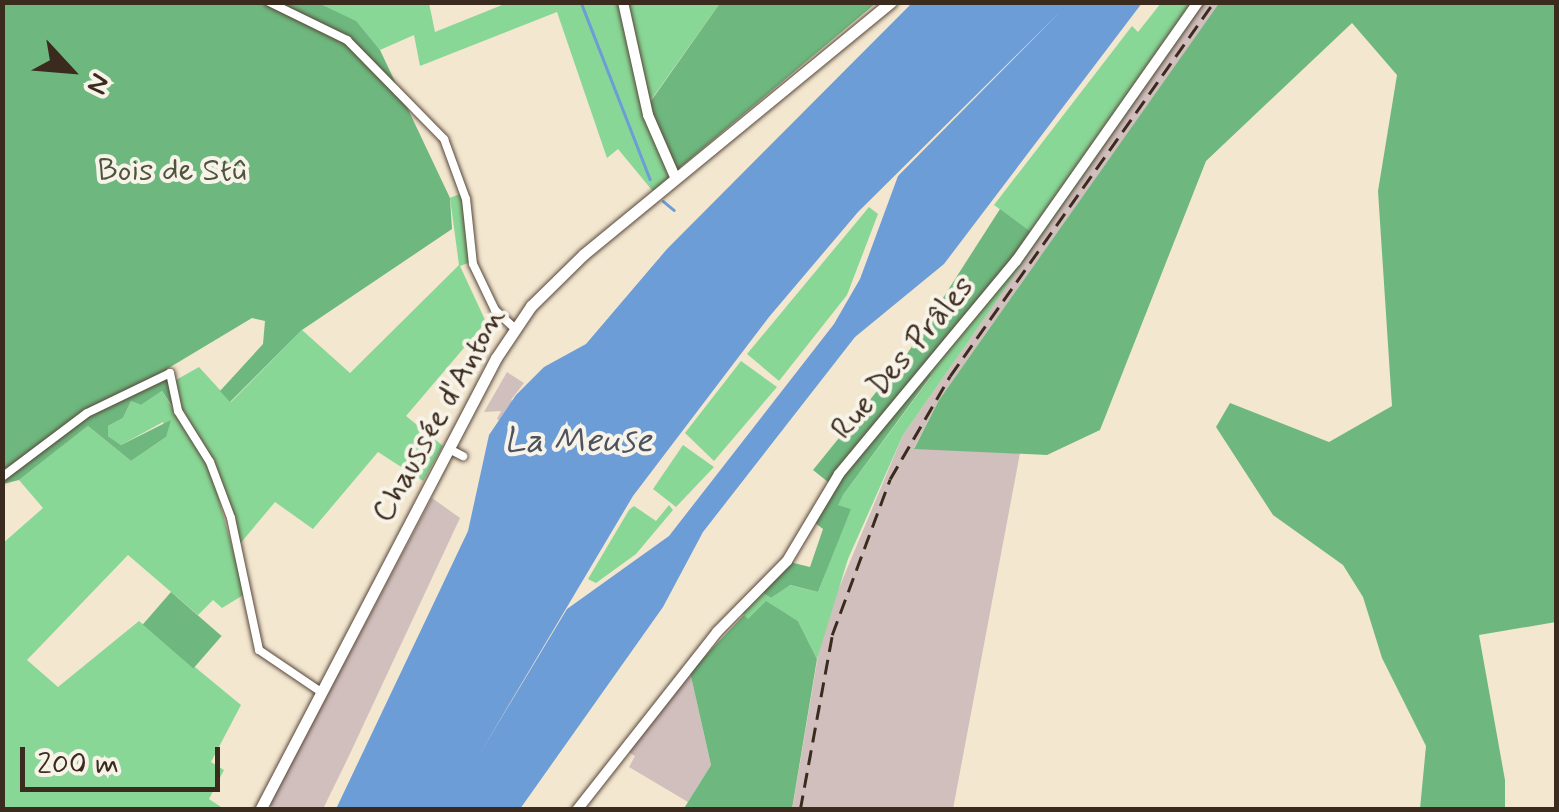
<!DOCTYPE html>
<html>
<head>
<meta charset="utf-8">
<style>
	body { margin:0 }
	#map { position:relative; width:1559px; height:812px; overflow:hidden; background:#f3e7d0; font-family:Mynerve,sans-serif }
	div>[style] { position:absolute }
	.industrial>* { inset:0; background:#d1bfbe }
	.green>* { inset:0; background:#89d796 }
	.forest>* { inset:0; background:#6eb87f; transform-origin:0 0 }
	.water>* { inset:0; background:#6c9dd6 }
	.stream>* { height:2.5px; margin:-1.25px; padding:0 1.25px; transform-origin:1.25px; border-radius:1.25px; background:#6c9dd6 }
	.roads { filter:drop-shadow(0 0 2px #574639) drop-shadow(0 0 2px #574639) }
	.street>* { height:8px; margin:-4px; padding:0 4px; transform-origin:4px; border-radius:4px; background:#fff }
	.secondary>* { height:10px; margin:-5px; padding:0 5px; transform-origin:5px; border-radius:5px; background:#fff }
	.primary>* { height:11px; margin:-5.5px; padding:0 5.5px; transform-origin:5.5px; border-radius:5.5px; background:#fff }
	.rail>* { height:2.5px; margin-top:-1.25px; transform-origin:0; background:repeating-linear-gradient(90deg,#3b2a1e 0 15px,transparent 0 23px) }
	span { translate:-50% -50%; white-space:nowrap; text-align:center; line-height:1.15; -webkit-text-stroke:8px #f7f3e8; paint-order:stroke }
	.park-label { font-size:32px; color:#4e553c }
	.street-label { font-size:32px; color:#3b2a1e }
	.water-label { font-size:35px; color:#4c525e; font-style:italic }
	.frame { position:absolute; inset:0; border:5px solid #3b2a1e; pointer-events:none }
	.north { position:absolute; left:20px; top:20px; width:100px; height:100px; -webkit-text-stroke:8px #f7f3e8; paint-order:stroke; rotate:116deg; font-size:28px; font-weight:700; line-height:40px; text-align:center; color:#3b2a1e }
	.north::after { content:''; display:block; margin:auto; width:35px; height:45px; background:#3b2a1e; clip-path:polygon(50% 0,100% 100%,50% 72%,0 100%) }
	.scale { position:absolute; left:20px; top:747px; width:200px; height:45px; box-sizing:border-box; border:5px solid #3b2a1e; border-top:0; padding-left:12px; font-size:30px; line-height:35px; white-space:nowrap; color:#3b2a1e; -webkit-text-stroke:8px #f7f3e8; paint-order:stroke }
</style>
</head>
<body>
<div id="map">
	<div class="industrial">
		<div style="clip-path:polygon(1203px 3px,1220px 3px,939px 400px,914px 448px,1020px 453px,953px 809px,792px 810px,823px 626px,903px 435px)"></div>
		<div style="clip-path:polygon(507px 372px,524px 383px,511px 400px,536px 416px,519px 434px,497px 419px,501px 411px,484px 412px)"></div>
		<div style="clip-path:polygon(432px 498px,460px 518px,347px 760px,323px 809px,277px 809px,269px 805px)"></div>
		<div style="clip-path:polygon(690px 672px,711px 765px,688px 802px,629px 767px,635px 756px,625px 750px)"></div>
	</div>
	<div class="green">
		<div style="clip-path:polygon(316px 3px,429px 3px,435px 32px,507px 3px,720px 3px,646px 107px,672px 174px,656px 195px,618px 149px,607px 158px,557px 12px,420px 66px,414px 35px,380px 50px,355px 21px)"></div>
		<div style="clip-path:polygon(1161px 3px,1204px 3px,903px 435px,848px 559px,817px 659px,798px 621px,766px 602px,748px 620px,740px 610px,760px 591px,771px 598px,789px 585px,818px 592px,850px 509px,837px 505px,843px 495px,931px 377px,927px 369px,1034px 234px,994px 205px,1132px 26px,1138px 32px)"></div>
		<div style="clip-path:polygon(462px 193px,471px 262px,460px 266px,486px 322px,406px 416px,443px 446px,423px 481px,378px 452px,313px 529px,275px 502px,239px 545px,218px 472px,179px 406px,176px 380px,199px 367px,231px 402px,302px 330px,350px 373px,459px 265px,450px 198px)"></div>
		<div style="clip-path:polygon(869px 207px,878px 214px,847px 295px,779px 381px,747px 354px)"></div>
		<div style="clip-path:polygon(741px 361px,777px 387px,714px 461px,685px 433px)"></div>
		<div style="clip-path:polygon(162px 391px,211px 471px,245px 594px,222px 608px,213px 600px,198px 615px,128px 555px,27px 660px,58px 687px,139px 621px,241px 705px,211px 762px,224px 770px,209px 799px,224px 809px,3px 809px,2px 544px,43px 508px,19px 480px,88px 426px,131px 461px,166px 437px,163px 422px,121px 445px,108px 436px,108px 426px,123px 418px,131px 401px,141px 405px)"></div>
		<div style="clip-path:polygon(683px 445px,714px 467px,676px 507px,653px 489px)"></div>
		<div style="clip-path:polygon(669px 505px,673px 510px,636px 554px,596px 583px,588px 579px,629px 510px,634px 506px,656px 521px)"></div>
	</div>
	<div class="forest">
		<div style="clip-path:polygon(316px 2px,356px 21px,380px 50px,450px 198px,452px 229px,302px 330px,230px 402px,220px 391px,263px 344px,265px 321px,252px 318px,167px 369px,176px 412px,162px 391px,141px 405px,131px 401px,123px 418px,108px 426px,108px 436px,121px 445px,171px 420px,166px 437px,131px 461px,88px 426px,19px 480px,3px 484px,3px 3px)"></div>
		<div style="clip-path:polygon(1220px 2px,1556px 3px,1556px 622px,1479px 635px,1505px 780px,1505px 809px,1420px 809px,1426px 746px,1382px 658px,1363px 597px,1343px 565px,1273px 515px,1216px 427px,1230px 403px,1329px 442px,1392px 406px,1378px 191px,1397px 75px,1352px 23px,1206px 161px,1100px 430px,1047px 455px,914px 449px,939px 400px)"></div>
		<div style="clip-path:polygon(720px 3px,876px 3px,677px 170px,646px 108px)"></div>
		<div style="clip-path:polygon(1000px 209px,1034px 234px,928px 368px,931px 376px,843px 495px,838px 505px,851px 509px,818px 592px,790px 585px,771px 598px,760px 591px,790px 562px,810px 567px,823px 529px,814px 522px,833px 486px,813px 470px,907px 354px)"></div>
		<div style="left:171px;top:592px;width:67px;height:43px;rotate:41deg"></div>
		<div style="clip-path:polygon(766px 601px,798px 621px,817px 659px,792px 809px,683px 810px,711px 765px,690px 672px,744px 615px,748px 619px)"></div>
	</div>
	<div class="water">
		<div style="clip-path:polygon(evenodd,912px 3px,1142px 3px,944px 264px,855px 337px,703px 532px,663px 607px,520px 809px,336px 809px,468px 531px,489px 435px,516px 395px,544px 367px,586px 344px,667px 249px,912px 3px,1059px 13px,898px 176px,860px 279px,834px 324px,669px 536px,567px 609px,479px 755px,633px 496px,769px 317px,858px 212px,1059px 13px)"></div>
	</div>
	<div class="stream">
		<div style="left:581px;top:2px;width:190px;rotate:68.7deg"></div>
		<div style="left:663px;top:201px;width:14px;rotate:39deg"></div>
	</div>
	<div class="roads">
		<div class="street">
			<div style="left:269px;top:2px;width:87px;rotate:26deg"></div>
			<div style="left:347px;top:40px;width:139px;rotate:45.6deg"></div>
			<div style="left:444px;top:139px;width:64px;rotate:69.9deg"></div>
			<div style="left:466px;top:199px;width:65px;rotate:83.9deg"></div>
			<div style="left:473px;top:264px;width:51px;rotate:64.4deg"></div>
			<div style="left:495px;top:310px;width:26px;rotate:43deg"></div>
			<div style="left:449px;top:449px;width:16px;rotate:27deg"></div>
			<div style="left:2px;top:477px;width:106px;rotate:-37deg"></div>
			<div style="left:87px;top:413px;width:92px;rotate:-25.7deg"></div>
			<div style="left:170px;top:373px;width:39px;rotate:78deg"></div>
			<div style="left:178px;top:411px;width:60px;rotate:57.9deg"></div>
			<div style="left:210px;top:462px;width:60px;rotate:69.4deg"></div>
			<div style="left:231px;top:518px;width:135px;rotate:78deg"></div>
			<div style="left:259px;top:650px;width:75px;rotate:34.1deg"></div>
		</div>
		<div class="secondary">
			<div style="left:623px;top:2px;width:116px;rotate:77.5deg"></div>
			<div style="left:648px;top:115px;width:70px;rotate:66.4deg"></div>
			<div style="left:577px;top:810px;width:226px;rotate:-51.8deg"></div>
			<div style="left:717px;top:632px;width:100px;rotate:-45.4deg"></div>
			<div style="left:787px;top:561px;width:101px;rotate:-59.1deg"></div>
			<div style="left:839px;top:474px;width:277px;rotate:-50.3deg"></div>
			<div style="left:1016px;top:261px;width:317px;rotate:-54.9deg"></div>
		</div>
		<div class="primary">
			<div style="left:260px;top:810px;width:510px;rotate:-62.43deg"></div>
			<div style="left:496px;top:358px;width:63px;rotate:-56.1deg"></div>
			<div style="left:531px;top:306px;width:74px;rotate:-44.5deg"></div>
			<div style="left:584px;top:254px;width:397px;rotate:-39.4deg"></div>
		</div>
	</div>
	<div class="rail">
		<div style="left:800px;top:810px;width:178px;rotate:-79.6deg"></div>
		<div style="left:832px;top:635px;width:166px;rotate:-69.6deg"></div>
		<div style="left:890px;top:479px;width:119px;rotate:-59.8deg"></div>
		<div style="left:950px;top:376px;width:458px;rotate:-54.8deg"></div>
	</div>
	<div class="park-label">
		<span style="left:172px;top:171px">Bois de Stû</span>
	</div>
	<div class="street-label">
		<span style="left:903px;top:358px;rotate:-50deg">Rue Des Prâles</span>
		<span style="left:439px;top:415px;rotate:-61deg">Chaussée d'Anton</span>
	</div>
	<div class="water-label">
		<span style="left:578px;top:441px">La Meuse</span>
	</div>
	<div class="frame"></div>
	<div class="north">N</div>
	<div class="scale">200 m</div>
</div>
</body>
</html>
